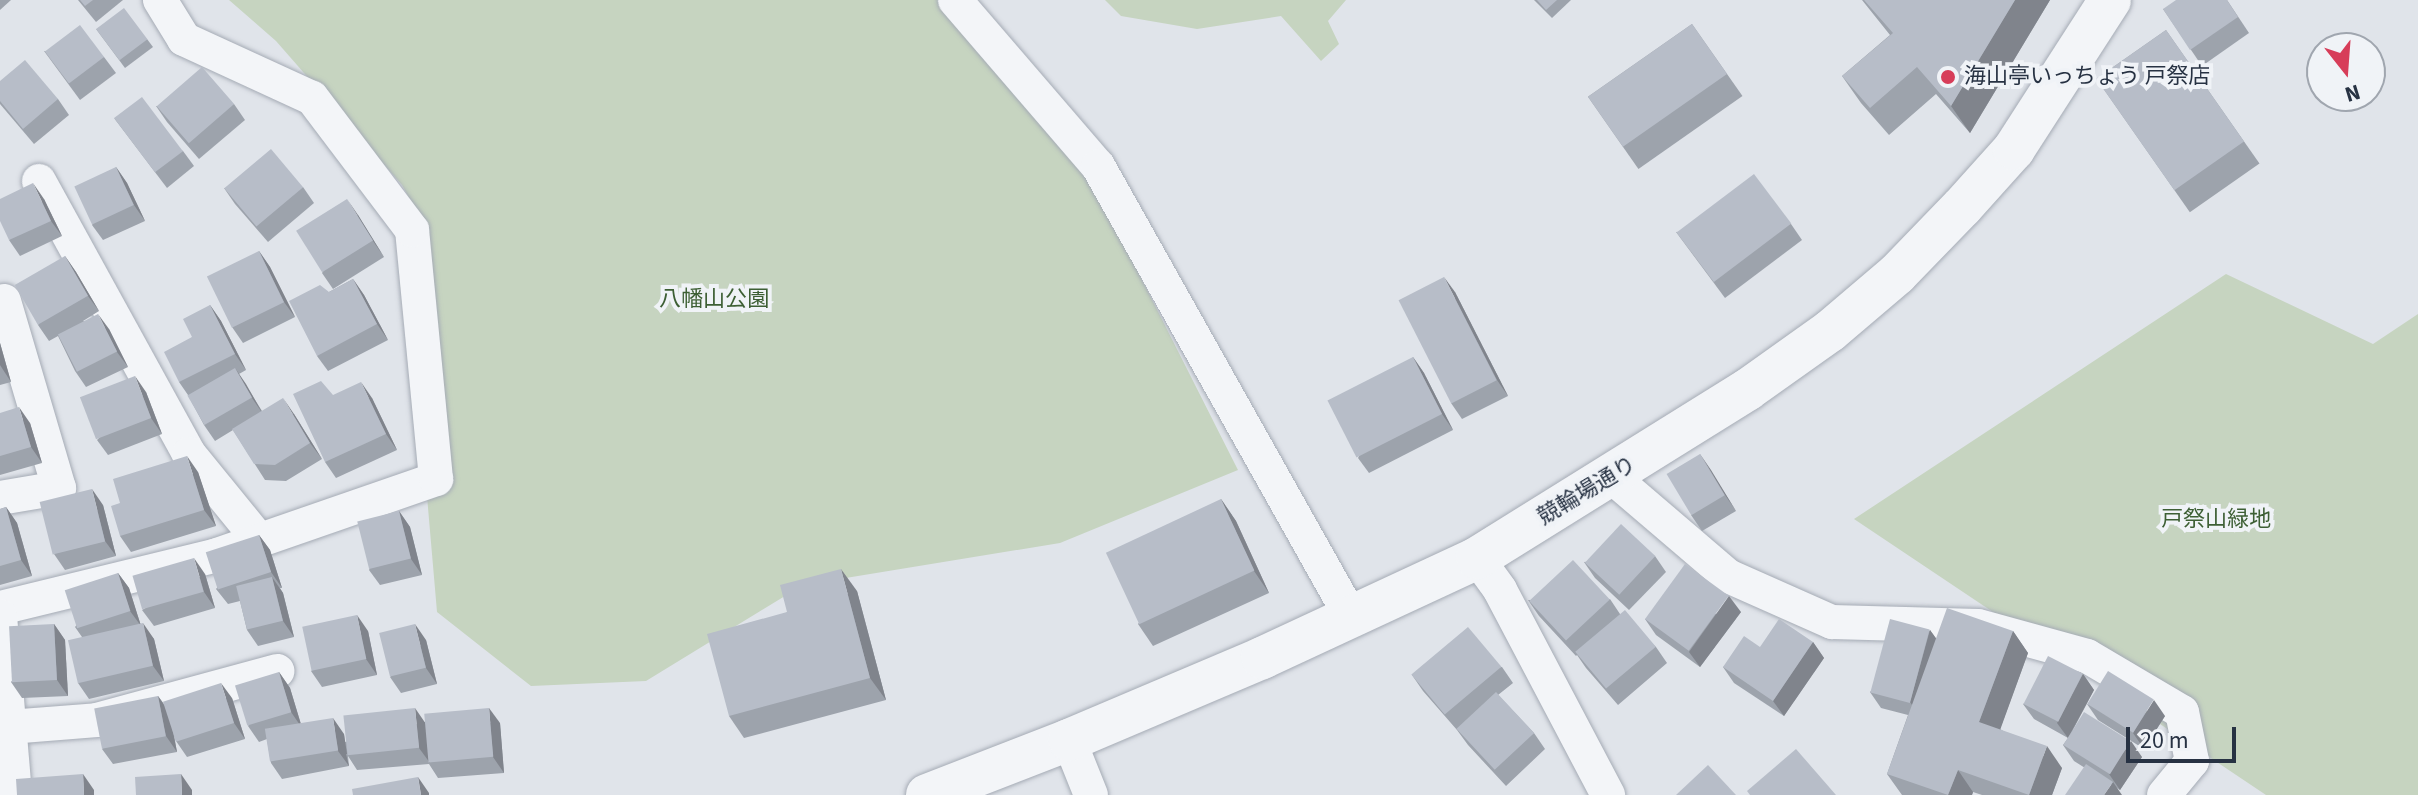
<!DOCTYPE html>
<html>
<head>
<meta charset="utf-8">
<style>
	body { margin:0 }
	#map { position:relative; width:2418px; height:795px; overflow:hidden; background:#e0e4ea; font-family:"Source Sans 3","Noto Sans JP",sans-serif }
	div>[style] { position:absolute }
	.green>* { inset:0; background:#c6d4c0 }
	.roads { filter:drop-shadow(0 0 2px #a5abb5) drop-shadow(0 0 2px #a5abb5) }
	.minor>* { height:34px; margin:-17px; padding:0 17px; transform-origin:17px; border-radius:17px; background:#f3f5f8 }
	.tertiary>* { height:42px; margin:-21px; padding:0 21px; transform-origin:21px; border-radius:21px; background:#f3f5f8 }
	.wall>* { inset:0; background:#9da3ac; transform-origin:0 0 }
	.shaded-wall>* { inset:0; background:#80848c }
	.building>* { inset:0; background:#b7bdc8; transform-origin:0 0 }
	.dots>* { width:22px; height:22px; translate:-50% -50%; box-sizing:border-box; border:4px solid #f0f3f7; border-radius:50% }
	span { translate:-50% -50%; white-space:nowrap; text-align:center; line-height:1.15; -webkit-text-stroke:8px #f0f3f7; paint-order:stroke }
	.poi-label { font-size:22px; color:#273243 }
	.left { translate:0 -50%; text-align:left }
	.park-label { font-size:22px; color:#3d5f34 }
	.street-label { font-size:22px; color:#273243 }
	.north { position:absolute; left:2306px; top:32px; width:80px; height:80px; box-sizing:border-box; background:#f0f3f7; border:2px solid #a0a6af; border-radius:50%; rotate:163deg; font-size:22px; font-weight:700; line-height:32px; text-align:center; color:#273243 }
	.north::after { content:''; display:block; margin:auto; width:28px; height:36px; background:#d73d59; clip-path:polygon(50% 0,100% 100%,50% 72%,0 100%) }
	.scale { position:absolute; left:2126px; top:727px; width:110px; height:36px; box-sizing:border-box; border:4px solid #273243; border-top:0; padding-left:10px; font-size:24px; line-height:28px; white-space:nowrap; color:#273243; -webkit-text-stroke:6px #f0f3f7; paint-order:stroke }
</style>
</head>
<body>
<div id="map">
	<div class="green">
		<div style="clip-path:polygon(229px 0,939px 0,1083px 163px,1238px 470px,1060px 543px,803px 585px,646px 681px,531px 686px,437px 612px,411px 311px,411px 201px,402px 185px,276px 41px)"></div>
		<div style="clip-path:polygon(1105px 0,1346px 0,1328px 21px,1339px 44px,1321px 61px,1281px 16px,1197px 29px,1121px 16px)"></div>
		<div style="clip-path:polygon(2226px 274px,2373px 344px,2418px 314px,2418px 795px,2266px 795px,1854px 519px)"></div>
	</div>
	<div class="roads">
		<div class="minor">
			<div style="left:955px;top:0;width:219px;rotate:49.3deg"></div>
			<div style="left:1098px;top:166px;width:515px;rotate:60.7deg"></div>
			<div style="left:39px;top:181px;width:311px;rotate:61.2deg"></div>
			<div style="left:189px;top:454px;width:112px;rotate:50.8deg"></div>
			<div style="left:1611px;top:476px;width:154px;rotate:40.5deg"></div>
			<div style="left:1728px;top:576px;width:114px;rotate:23.9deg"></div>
			<div style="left:1832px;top:622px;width:146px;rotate:1.6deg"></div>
			<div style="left:1978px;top:626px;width:113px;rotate:15.4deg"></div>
			<div style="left:2087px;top:656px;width:110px;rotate:30.5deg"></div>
			<div style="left:2182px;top:712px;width:50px;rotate:78.5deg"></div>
			<div style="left:2192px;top:761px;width:44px;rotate:129.5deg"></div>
			<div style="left:0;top:498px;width:60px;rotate:-9.6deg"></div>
			<div style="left:59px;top:488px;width:195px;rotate:-106.4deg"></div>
			<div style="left:1477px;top:558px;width:39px;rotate:54deg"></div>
			<div style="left:1500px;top:590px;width:232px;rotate:62.2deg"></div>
			<div style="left:0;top:608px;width:223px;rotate:-13.7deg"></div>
			<div style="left:217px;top:555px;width:232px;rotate:-19.1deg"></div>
			<div style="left:436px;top:479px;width:250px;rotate:-95.5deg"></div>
			<div style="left:412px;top:230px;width:166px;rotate:-127.1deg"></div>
			<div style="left:312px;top:98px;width:141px;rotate:-155.3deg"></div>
			<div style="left:184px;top:39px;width:46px;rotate:-121.6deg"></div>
			<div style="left:0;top:616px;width:180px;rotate:85.2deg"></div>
			<div style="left:9px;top:727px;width:88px;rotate:-4.5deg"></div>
			<div style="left:97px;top:720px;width:187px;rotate:-15.2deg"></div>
			<div style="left:1069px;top:740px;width:59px;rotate:68.2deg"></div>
		</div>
		<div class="tertiary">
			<div style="left:927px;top:795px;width:152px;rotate:-21.2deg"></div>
			<div style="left:1069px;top:740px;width:210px;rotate:-23deg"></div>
			<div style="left:1262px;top:658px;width:237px;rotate:-24.9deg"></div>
			<div style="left:1477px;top:558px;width:318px;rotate:-31.9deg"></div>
			<div style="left:1747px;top:390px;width:102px;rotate:-35.4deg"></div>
			<div style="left:1830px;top:331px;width:88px;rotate:-40.4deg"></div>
			<div style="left:1897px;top:274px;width:93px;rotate:-45.9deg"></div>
			<div style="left:1962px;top:207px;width:78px;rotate:-48.1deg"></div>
			<div style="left:2014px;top:149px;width:177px;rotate:-57.2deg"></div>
		</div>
	</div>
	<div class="wall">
		<div style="clip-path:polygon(0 0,11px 0,0 10px)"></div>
		<div style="clip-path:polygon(78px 0,123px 0,96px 22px)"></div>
		<div style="clip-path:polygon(1534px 0,1571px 0,1552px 18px)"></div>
		<div style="clip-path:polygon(1862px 0,2050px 0,1970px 133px,1936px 94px,1889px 135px,1861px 103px,1842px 76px,1890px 35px)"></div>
		<div style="clip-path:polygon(2227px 0,2249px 33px,2202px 66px,2163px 9px)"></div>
		<div style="left:1692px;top:24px;width:88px;height:127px;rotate:55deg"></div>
		<div style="clip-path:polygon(96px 29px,147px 39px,153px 47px,125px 68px)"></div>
		<div style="left:2166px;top:30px;width:163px;height:85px;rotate:55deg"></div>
		<div style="clip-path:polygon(44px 51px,104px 57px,116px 73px,80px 100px)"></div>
		<div style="clip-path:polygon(0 81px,58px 99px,69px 115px,34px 144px,0 104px)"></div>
		<div style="clip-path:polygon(234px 104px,245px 120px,199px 159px,167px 122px,156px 106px)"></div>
		<div style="clip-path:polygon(114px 118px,183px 151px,194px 166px,167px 188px)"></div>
		<div style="clip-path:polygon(116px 167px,127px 183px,145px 221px,103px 240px,92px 225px)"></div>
		<div style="clip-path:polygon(303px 187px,314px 203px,268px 242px,235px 204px,224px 188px)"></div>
		<div style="clip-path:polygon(44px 199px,62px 236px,20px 256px,9px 240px)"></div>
		<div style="clip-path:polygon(358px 215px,384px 257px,333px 289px,322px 273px)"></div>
		<div style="clip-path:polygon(1791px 224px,1802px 240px,1725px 298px,1676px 232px)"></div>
		<div style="clip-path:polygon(259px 251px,270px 267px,295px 317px,243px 343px,232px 327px)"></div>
		<div style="clip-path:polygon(65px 256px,76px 272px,99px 311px,83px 321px,109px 329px,128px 367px,86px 387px,75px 371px,58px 336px,49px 341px,38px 325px)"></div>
		<div style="clip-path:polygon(353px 279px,364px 295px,388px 340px,328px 371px,317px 356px,329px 292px)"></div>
		<div style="clip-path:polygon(1455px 292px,1508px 396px,1462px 419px,1451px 403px)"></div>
		<div style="clip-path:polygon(210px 305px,221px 321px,246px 370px,239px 374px,262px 411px,294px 414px,322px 459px,286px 481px,265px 480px,233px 430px,215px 441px,204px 425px,188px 395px,179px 382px,192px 337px)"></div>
		<div style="clip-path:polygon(0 343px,11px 382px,0 385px)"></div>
		<div style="clip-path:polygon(1413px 357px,1424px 373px,1453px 430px,1369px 473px,1358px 458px)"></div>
		<div style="clip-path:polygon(146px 392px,162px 434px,108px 455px,97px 440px)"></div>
		<div style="clip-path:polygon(333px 395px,372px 398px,397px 450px,336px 478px,325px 462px)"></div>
		<div style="clip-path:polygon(0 413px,30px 423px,42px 463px,0 475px)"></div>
		<div style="clip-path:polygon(1700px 454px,1736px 511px,1702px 531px,1691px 515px)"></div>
		<div style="clip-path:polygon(198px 472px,216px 526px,131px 552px,120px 536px,120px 503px)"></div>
		<div style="clip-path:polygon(1221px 499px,1236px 521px,1269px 593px,1153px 646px,1138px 624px)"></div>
		<div style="clip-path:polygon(103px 505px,116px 556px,65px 570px,54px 554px)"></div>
		<div style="clip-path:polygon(6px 507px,17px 523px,32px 576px,0 585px,0 509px)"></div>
		<div style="clip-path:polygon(399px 511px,410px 527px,422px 575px,380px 585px,369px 570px)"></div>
		<div style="clip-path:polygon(259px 535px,270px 550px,282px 588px,280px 588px,283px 593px,294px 637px,258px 646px,247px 630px,240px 601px,228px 604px,216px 589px)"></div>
		<div style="clip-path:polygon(1655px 556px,1666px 572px,1629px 610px,1595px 578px,1584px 562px)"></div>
		<div style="clip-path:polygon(118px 573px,129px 588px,140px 623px,154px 639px,164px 681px,89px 699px,78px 683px,82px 637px,75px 627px)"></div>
		<div style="clip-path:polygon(205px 574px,215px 608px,154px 626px,142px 610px)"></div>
		<div style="clip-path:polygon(857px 591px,886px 700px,744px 738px,729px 716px,787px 612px)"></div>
		<div style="clip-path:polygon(1610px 599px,1620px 614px,1656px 647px,1667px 663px,1618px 705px,1586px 668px,1577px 655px,1576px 656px,1539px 616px,1528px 600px)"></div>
		<div style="clip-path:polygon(1741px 612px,1700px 667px,1656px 635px,1645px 619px)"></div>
		<div style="clip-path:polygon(54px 624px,65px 640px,68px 696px,22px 698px,11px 682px)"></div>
		<div style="clip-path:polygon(1930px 630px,1936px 639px,2013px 631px,2028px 653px,2000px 729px,2062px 768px,2052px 795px,1982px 795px,1973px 792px,1972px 795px,1902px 795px,1887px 774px,1908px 715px,1881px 708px,1870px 692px)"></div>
		<div style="clip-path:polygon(368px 631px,377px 675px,322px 687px,311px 671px)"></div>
		<div style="clip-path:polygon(426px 640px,437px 684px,401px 693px,390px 677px)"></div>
		<div style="clip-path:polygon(1813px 642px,1824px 658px,1784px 716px,1734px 683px,1723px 667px,1760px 647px)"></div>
		<div style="clip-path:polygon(1502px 667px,1513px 683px,1498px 695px,1534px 733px,1545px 749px,1506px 786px,1468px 745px,1457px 730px,1423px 691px,1412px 675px)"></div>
		<div style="clip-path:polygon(279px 672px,290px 688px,301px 724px,344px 734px,345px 742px,425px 722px,500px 723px,504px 773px,438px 778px,429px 764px,357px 770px,348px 756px,349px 766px,282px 779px,271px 763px,267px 739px,259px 742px,248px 726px)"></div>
		<div style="clip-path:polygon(2083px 674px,2094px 690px,2073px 730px,2142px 757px,2120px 790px,2074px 761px,2063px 745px,2068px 738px,2034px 719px,2023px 704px)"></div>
		<div style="clip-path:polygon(158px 696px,164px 704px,232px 698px,245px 739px,187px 757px,176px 741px,174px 735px,177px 752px,113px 764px,102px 749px)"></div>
		<div style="clip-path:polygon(2087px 704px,2165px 716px,2144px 749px,2098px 720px)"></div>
	</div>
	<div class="shaded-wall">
		<div style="clip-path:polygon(2015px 0,2050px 0,1970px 133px,1951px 106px)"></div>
		<div style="clip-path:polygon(116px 167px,127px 183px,145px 221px,134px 205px)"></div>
		<div style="clip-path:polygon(33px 183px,44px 199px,62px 236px,51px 221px)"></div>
		<div style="clip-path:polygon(347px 199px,358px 215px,384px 257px,373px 241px)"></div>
		<div style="clip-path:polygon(259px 251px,270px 267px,295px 317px,284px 302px)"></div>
		<div style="clip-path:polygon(65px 256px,76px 272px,99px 311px,88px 296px)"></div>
		<div style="clip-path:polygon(1444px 277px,1455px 292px,1508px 396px,1497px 380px)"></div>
		<div style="clip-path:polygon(353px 279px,364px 295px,388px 340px,377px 324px)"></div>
		<div style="clip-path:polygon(210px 305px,221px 321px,246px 370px,235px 354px)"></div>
		<div style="clip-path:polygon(98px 314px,109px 329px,128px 367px,117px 352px)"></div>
		<div style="clip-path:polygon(0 343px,11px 382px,0 365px)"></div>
		<div style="clip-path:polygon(1413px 357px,1424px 373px,1453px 430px,1442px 414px)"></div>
		<div style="clip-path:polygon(235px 368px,246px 384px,263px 414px,252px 398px)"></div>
		<div style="clip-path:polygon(135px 376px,146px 392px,162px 434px,151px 418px)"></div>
		<div style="clip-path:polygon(361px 382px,372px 398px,397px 450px,386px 434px)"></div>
		<div style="clip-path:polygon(283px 398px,294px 414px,322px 459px,310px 443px)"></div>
		<div style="clip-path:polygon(19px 407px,30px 423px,42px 463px,31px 447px)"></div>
		<div style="clip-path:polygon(1700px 454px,1711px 470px,1736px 511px,1725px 495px)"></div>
		<div style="clip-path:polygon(187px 456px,198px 472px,216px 526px,204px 510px)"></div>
		<div style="clip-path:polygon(92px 489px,103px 505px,116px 556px,105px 541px)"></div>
		<div style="clip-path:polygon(1221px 499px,1236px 521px,1269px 593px,1254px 571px)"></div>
		<div style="clip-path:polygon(6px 507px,17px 523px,32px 576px,21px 560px)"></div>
		<div style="clip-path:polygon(399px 511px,410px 527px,422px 575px,411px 559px)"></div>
		<div style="clip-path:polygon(259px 535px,270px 550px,282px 588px,271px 572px)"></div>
		<div style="clip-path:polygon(194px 558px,205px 574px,215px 608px,204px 592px)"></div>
		<div style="clip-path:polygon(841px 569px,857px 591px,886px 700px,870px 678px)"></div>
		<div style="clip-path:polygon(118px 573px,129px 588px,141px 626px,130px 611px)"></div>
		<div style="clip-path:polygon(272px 577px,283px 593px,294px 637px,283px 621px)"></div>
		<div style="clip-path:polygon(1729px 596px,1741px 612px,1700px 667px,1689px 652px)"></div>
		<div style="clip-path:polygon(357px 615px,368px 631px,377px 675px,366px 659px)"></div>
		<div style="clip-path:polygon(143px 623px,154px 639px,164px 681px,153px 666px)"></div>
		<div style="clip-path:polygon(54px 624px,65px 640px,68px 696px,57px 680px)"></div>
		<div style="clip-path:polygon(415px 624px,426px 640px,437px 684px,426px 668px)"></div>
		<div style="clip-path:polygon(1930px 630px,1941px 645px,1921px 718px,1910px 702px)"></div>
		<div style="clip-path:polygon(2013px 631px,2028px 653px,1995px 744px,1979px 722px)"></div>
		<div style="clip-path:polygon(1813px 642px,1824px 658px,1784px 716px,1773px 701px)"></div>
		<div style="clip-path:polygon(279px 672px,290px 688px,302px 728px,291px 712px)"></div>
		<div style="clip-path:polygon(2083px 674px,2094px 690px,2068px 738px,2057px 723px)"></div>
		<div style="clip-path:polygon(221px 683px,232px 698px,245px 739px,234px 723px)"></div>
		<div style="clip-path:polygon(158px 696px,169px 712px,177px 752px,166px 736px)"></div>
		<div style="clip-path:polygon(2154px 700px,2165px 716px,2144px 749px,2133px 733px)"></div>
		<div style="clip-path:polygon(415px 708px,426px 724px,430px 763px,419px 748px)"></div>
		<div style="clip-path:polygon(489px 708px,500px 723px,504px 773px,493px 757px)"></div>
		<div style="clip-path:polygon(333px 718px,344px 734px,347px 754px,346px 754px,349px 766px,338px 751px)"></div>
		<div style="clip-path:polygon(2131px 741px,2142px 757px,2120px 790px,2109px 774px)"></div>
		<div style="clip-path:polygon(2047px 746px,2062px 768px,2052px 795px,2029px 795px)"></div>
		<div style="clip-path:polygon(1958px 770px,1973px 792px,1972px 795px,1948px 795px)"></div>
		<div style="clip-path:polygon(83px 774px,94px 790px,94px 795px,84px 795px)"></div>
		<div style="clip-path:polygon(181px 774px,192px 790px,192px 795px,182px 795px)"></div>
		<div style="clip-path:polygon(418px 777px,429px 793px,429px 795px,421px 795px)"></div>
		<div style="clip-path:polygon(2113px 782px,2122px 795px,2104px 795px)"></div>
	</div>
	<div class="building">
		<div style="clip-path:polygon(80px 0,93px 0,85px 6px)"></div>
		<div style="clip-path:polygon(1537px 0,1557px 0,1546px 10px)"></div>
		<div style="clip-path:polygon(1864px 0,2015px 0,1951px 106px,1917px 67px,1870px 108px,1842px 76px,1893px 33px)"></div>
		<div style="clip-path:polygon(2176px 0,2227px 0,2238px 17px,2190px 50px,2163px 9px)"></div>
		<div style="left:124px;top:8px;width:39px;height:35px;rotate:53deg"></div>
		<div style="left:1692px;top:24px;width:61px;height:127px;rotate:55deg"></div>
		<div style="left:80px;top:25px;width:40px;height:44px;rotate:53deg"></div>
		<div style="left:2166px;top:30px;width:136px;height:85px;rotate:55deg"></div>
		<div style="clip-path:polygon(25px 60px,58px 99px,23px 129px,0 101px,0 81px)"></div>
		<div style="left:202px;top:67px;width:49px;height:60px;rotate:49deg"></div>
		<div style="left:142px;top:97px;width:68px;height:35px;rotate:53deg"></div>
		<div style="left:271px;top:149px;width:50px;height:61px;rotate:50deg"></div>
		<div style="left:116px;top:167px;width:42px;height:46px;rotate:65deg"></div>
		<div style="left:1754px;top:174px;width:62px;height:97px;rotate:53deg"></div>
		<div style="clip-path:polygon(33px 183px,51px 221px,9px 240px,0 221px,0 199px)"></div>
		<div style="left:347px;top:199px;width:49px;height:60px;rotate:58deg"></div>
		<div style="left:259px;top:251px;width:57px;height:58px;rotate:64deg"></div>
		<div style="left:65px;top:256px;width:46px;height:58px;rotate:60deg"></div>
		<div style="left:1444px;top:277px;width:116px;height:51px;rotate:63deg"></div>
		<div style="clip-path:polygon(353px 279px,377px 324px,317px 356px,289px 301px,320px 285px,329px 292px)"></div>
		<div style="clip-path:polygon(210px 305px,235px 354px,179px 382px,164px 352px,192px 337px,183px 319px)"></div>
		<div style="left:98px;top:314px;width:42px;height:45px;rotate:63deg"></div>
		<div style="left:1413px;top:357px;width:64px;height:96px;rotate:63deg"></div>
		<div style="left:235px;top:368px;width:34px;height:55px;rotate:60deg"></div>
		<div style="left:135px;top:376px;width:45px;height:59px;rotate:69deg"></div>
		<div style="clip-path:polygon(321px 381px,333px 395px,361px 382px,386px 434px,325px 462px,293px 394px)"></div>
		<div style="clip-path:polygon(283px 398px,310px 443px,275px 465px,254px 464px,232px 429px)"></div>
		<div style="clip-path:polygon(19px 407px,31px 447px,0 456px,0 413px)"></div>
		<div style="left:1700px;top:454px;width:48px;height:39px;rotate:59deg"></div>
		<div style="clip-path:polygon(187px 456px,204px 510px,120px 536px,111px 506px,120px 503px,113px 479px)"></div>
		<div style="left:92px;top:489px;width:54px;height:54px;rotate:76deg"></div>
		<div style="left:1221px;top:499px;width:79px;height:127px;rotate:65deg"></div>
		<div style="clip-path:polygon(6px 507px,21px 560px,0 566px,0 509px)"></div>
		<div style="left:399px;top:511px;width:49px;height:43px;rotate:76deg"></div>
		<div style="left:1621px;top:524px;width:47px;height:53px;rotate:43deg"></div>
		<div style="left:259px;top:535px;width:39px;height:56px;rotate:72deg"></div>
		<div style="left:194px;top:558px;width:35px;height:64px;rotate:74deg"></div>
		<div style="left:1573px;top:560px;width:54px;height:60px;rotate:47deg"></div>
		<div style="left:1685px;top:564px;width:54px;height:68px;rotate:36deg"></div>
		<div style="clip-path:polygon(841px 569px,870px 678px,729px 716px,707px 634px,787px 612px,780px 585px)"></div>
		<div style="left:118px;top:573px;width:40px;height:56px;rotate:72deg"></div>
		<div style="left:272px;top:577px;width:45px;height:37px;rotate:76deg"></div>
		<div style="clip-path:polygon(1947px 608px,2013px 631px,1979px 722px,2047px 746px,2029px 795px,1958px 770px,1948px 795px,1887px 774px)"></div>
		<div style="left:1625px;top:610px;width:48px;height:65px;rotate:50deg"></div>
		<div style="left:357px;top:615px;width:45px;height:56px;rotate:78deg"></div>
		<div style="clip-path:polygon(1779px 619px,1813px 642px,1773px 701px,1723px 667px,1744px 636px,1760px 647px)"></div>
		<div style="left:1890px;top:619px;width:41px;height:76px;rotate:15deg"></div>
		<div style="left:143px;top:623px;width:44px;height:77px;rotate:77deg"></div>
		<div style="left:54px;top:624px;width:56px;height:45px;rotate:87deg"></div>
		<div style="left:415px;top:624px;width:45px;height:37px;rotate:76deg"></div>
		<div style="left:1468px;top:627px;width:52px;height:74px;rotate:50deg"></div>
		<div style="left:2048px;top:656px;width:39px;height:54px;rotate:27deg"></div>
		<div style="left:2108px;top:671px;width:54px;height:39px;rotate:32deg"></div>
		<div style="left:279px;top:672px;width:42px;height:46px;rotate:73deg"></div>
		<div style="left:221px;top:683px;width:42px;height:61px;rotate:72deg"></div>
		<div style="left:1496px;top:692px;width:56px;height:54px;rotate:47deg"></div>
		<div style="left:158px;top:696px;width:41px;height:65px;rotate:79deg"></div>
		<div style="left:415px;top:708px;width:40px;height:72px;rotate:84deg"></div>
		<div style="left:489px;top:708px;width:49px;height:65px;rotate:85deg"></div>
		<div style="left:2084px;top:712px;width:55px;height:39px;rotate:32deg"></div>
		<div style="left:333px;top:718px;width:33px;height:69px;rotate:81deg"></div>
		<div style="clip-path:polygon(1796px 749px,1836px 795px,1750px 795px,1747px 791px)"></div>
		<div style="clip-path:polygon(2086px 764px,2113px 782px,2104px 795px,2065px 795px)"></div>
		<div style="clip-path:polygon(1708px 765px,1736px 795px,1676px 795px)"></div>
		<div style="clip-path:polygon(83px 774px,84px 795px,17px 795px,16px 779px)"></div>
		<div style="clip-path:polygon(181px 774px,182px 795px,136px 795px,135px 777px)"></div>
		<div style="clip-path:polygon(418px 777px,421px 795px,353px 795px,352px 789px)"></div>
	</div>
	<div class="dots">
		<div style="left:1948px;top:77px;background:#d73d59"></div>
	</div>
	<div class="poi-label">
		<span class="left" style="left:1964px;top:77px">海山亭いっちょう 戸祭店</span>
	</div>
	<div class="park-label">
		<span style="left:714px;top:300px">八幡山公園</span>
		<span style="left:2216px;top:520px">戸祭山緑地</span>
	</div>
	<div class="street-label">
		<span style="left:1587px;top:491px;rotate:-31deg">競輪場通り</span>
	</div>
	<div class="north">N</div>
	<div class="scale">20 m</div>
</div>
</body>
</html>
